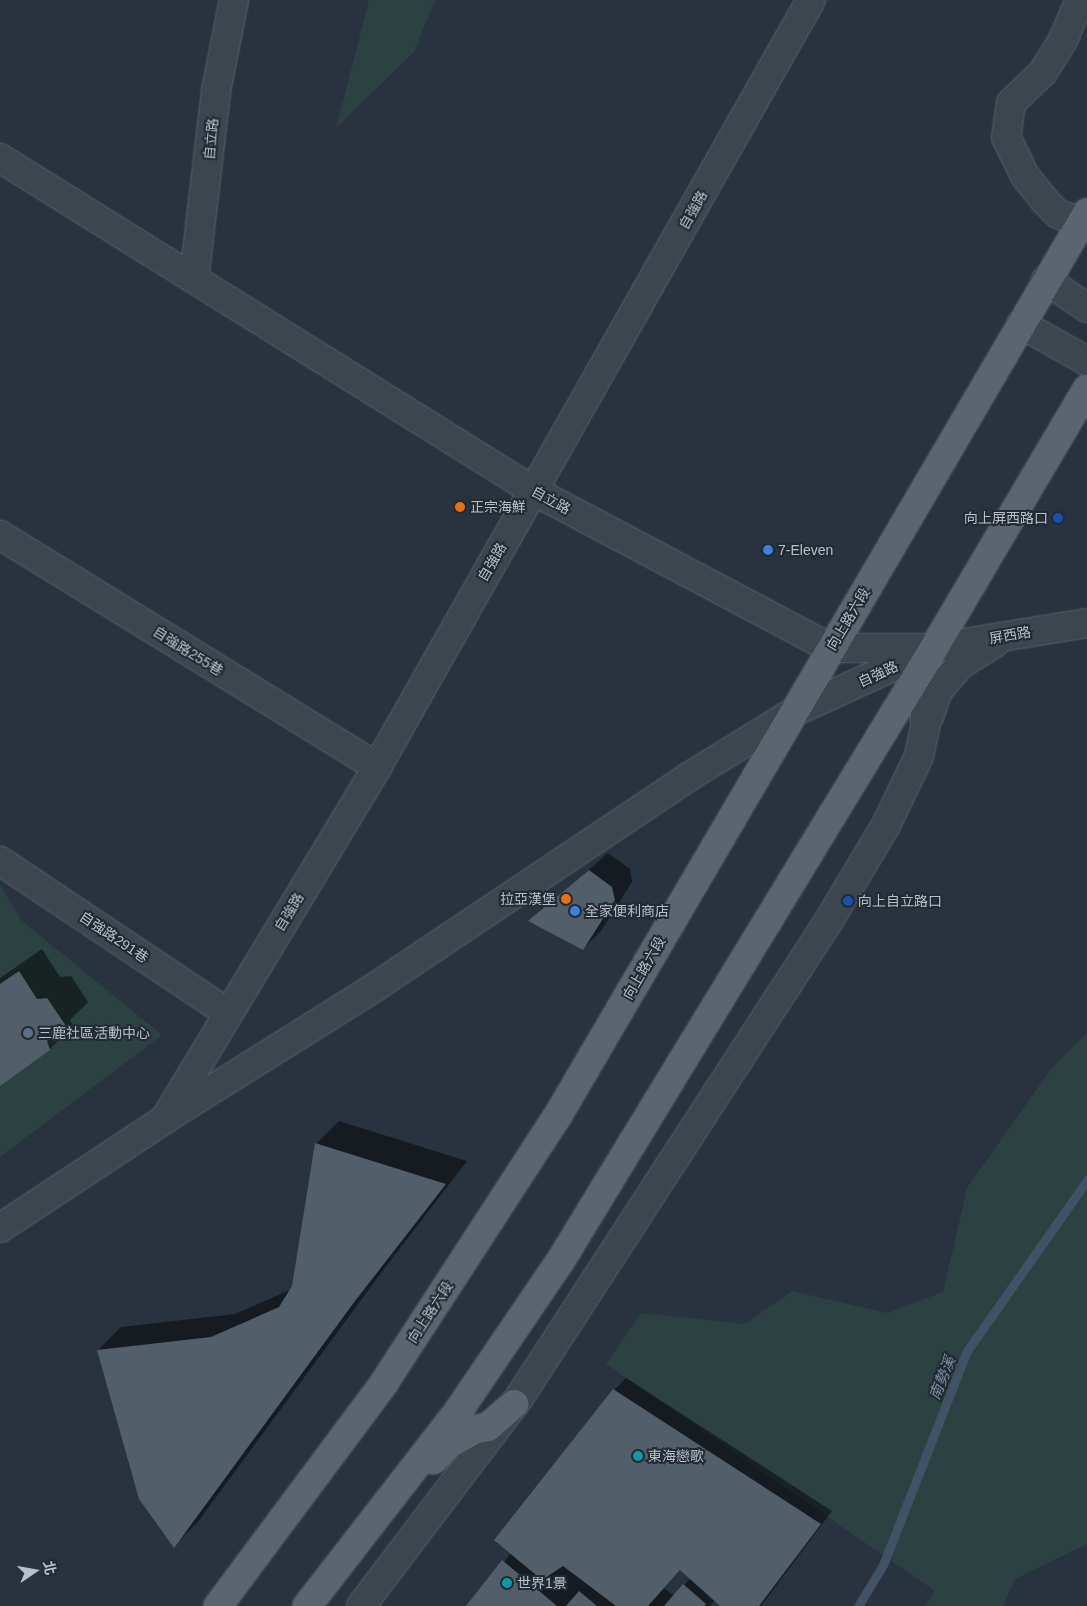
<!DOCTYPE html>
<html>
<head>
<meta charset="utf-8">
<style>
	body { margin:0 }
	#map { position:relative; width:1087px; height:1606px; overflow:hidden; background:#29333f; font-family:Helvetica,"Noto Sans TC",sans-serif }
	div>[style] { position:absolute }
	.green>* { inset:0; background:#2c4141 }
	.shadow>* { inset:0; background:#0007 }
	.stream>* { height:9px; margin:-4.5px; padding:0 4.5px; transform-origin:4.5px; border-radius:4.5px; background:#415266 }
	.building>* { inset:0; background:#525e69 }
	.roads { filter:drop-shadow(0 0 1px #5b636c) drop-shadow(0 0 1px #5b636c) }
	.minor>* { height:28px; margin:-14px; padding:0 14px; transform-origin:14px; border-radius:14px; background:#3d454f }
	.major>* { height:28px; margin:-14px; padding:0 14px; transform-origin:14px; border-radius:14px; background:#5b646f }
	.dots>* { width:14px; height:14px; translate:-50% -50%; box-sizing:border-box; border:2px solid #222a34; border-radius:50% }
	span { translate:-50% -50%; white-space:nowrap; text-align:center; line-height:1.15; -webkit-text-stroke:4px #222a34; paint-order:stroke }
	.street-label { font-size:14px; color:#b9c0c9 }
	.poi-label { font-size:14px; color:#b9c0c9 }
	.left { translate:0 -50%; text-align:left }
	.right { translate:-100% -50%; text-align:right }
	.water-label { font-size:15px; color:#7e92a9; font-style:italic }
	.north { position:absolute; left:10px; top:1546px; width:50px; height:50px; -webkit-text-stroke:4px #222a34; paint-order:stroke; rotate:78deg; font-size:14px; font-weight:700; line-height:20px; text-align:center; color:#b9c0c9 }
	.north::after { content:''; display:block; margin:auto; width:18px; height:22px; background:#b9c0c9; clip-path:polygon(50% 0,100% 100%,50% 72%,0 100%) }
</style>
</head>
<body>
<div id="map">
	<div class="green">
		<div style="clip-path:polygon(369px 0,435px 0,414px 52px,336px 128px)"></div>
		<div style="clip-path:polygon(0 885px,21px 920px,162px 1035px,0 1157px)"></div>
		<div style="clip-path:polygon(1087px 1033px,1087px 1544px,1015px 1579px,1003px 1606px,925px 1606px,935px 1591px,606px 1364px,641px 1313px,745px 1324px,792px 1291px,887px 1313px,943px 1292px,967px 1188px,1051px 1069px)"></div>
	</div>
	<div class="shadow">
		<div style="clip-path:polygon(608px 853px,630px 869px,632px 882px,601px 931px,583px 949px,530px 921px)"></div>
		<div style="clip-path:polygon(42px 949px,60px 977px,71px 976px,88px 1002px,70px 1020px,73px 1026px,50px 1049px,0 1084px,0 978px)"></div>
		<div style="clip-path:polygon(339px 1121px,467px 1161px,378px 1277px,197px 1523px,174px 1546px,98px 1350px,121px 1327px,235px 1314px,292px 1289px,316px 1144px)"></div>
		<div style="clip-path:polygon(evenodd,626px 1378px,832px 1511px,761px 1606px,722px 1606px,715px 1600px,710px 1606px,468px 1606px,511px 1553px,614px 1390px,626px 1378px,681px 1569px,691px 1578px,674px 1596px,664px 1588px,681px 1569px)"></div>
	</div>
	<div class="stream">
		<div style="left:858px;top:1606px;width:48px;rotate:-58.6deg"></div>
		<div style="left:883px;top:1565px;width:230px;rotate:-68.6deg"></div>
		<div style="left:967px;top:1351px;width:209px;rotate:-54.9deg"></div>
	</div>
	<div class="building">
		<div style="clip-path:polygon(589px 870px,612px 887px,615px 900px,583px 950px,528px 921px)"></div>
		<div style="clip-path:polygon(19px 971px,37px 999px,47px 998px,66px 1026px,47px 1041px,50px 1050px,0 1086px,0 984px)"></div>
		<div style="clip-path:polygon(315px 1143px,446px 1184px,355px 1301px,174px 1548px,139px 1499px,97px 1350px,211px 1337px,279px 1307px,292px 1286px)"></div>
		<div style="clip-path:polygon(613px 1389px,821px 1524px,759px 1606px,720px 1606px,680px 1570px,648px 1606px,616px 1606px,563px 1566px,542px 1580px,494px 1540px)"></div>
		<div style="clip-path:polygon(502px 1560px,557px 1606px,466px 1606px)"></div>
		<div style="clip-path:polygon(683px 1584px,706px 1604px,704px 1606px,664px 1606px)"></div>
		<div style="clip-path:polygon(579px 1591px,597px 1606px,566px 1606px)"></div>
	</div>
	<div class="roads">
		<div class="minor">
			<div style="left:1079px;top:2px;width:41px;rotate:112.8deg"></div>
			<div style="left:1063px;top:40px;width:39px;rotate:122deg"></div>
			<div style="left:1042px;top:73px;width:43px;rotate:135.9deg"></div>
			<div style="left:1011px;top:103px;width:34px;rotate:98deg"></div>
			<div style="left:1006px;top:137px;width:43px;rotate:64deg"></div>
			<div style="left:1025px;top:176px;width:32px;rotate:51deg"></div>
			<div style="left:1045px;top:201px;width:18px;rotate:45deg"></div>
			<div style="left:1058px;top:214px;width:24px;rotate:19deg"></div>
			<div style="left:0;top:158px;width:629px;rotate:31.95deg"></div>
			<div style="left:534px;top:491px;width:336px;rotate:27.9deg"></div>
			<div style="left:831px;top:648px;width:103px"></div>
			<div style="left:934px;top:648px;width:155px;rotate:-9.3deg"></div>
			<div style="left:194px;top:279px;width:189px;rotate:-83.3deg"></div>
			<div style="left:216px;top:91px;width:93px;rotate:-78.8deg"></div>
			<div style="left:1046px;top:280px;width:50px;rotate:34.3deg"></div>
			<div style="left:1021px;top:324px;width:76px;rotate:29.3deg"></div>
			<div style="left:0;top:535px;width:443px;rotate:31.6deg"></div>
			<div style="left:929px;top:717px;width:28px;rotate:-71deg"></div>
			<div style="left:938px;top:691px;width:34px;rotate:-50deg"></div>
			<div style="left:960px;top:665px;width:41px;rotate:-32.2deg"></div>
			<div style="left:0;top:861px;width:274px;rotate:33.7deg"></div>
			<div style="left:165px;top:1119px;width:411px;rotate:-58.9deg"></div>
			<div style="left:377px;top:767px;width:881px;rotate:-60.5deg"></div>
			<div style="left:0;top:1228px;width:198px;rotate:-33.4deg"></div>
			<div style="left:165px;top:1119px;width:244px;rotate:-32.1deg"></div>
			<div style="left:372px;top:989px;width:383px;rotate:-33.8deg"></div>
			<div style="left:690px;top:776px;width:122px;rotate:-31.6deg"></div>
			<div style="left:794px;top:712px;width:144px;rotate:-24.6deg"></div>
			<div style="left:361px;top:1606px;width:261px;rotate:-52.8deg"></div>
			<div style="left:519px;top:1398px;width:568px;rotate:-57.01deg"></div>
			<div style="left:828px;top:922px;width:113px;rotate:-59.1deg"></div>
			<div style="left:886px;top:825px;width:76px;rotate:-64.4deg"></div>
			<div style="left:919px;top:756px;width:30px;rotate:-78deg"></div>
			<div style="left:925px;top:727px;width:64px;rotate:-90deg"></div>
		</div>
		<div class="major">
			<div style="left:433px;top:1460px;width:21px;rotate:-47deg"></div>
			<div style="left:447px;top:1445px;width:33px;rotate:-29deg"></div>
			<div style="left:476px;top:1429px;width:12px;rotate:-9deg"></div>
			<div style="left:488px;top:1427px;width:35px;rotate:-41deg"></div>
			<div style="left:218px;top:1606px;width:278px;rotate:-53.3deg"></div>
			<div style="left:384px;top:1383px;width:317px;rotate:-57deg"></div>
			<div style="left:557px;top:1117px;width:1048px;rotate:-59.62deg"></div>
			<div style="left:307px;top:1606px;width:248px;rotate:-52.2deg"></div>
			<div style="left:459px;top:1410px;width:181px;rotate:-55.8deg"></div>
			<div style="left:561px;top:1260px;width:699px;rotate:-58.63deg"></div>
			<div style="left:925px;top:663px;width:318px;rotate:-59.4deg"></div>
		</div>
	</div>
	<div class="dots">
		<div style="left:460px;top:507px;background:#e8710a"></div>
		<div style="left:1058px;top:518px;background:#1a4fb4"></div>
		<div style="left:768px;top:550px;background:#3f7fe0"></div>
		<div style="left:566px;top:899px;background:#e8710a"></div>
		<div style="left:848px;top:901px;background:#1a4fb4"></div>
		<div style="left:575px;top:911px;background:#3f7fe0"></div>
		<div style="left:28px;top:1033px;background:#5c6f8a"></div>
		<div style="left:638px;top:1456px;background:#0f9aa8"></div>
		<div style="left:507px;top:1583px;background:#0f9aa8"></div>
	</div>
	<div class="street-label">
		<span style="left:211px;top:139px;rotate:-85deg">自立路</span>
		<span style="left:693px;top:210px;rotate:-61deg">自強路</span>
		<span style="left:551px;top:500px;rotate:29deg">自立路</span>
		<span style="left:492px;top:562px;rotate:-60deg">自強路</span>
		<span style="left:848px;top:619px;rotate:-59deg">向上路六段</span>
		<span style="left:1010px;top:635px;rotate:-10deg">屏西路</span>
		<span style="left:188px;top:651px;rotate:32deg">自強路255巷</span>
		<span style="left:878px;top:674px;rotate:-25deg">自強路</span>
		<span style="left:289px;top:912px;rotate:-59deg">自強路</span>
		<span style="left:114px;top:937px;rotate:34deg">自強路291巷</span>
		<span style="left:644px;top:968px;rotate:-60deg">向上路六段</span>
		<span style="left:430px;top:1312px;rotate:-57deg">向上路六段</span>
	</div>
	<div class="poi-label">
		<span class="left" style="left:470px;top:507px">正宗海鮮</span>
		<span class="right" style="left:1048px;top:518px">向上屏西路口</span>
		<span class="left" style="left:778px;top:550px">7-Eleven</span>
		<span class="right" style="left:556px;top:899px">拉亞漢堡</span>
		<span class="left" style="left:858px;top:901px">向上自立路口</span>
		<span class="left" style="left:585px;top:911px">全家便利商店</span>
		<span class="left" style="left:38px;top:1033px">三鹿社區活動中心</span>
		<span class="left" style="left:648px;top:1456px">東海戀歌</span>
		<span class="left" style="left:517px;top:1583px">世界1景</span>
	</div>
	<div class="water-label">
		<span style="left:942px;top:1378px;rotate:-68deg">南勢溪</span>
	</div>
	<div class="north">北</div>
</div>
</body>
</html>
